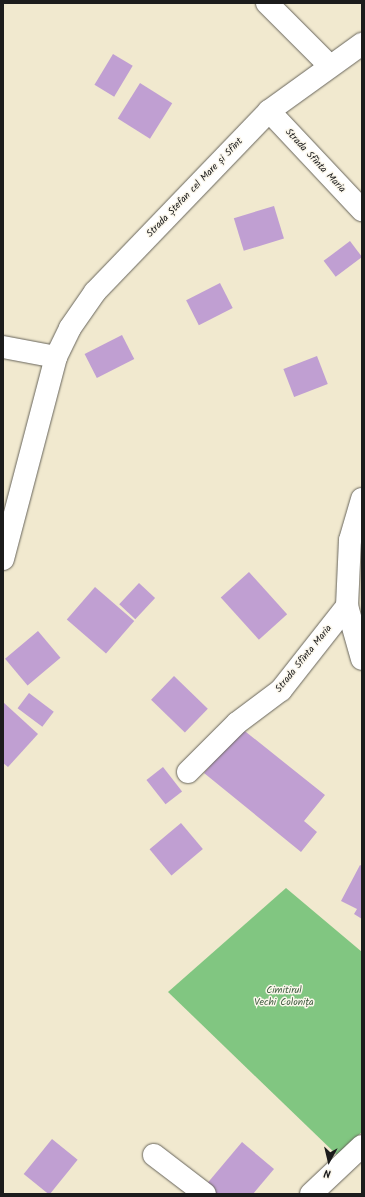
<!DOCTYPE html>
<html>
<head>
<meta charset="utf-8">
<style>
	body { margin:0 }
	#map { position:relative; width:365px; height:1197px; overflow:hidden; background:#f1e9cf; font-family:Kalam,sans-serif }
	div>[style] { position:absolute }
	.green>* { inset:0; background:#81c681 }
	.building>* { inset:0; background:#c09fd2; transform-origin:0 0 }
	.roads { filter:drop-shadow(0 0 1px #67645b) drop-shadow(0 0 1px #67645b) }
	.minor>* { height:22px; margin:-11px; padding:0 11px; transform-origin:11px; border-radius:11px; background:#fff }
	span { translate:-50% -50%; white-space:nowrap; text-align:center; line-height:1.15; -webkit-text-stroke:3px #fbf7ec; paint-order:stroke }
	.street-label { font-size:10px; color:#1c1c1c }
	.park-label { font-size:10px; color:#446044 }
	.frame { position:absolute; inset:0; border:4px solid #1c1c1c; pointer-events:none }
	.north { position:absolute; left:309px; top:1141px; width:40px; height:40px; -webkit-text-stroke:3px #fbf7ec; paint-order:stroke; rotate:188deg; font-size:11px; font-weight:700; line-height:16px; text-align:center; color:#1c1c1c }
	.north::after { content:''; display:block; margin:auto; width:14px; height:18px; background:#1c1c1c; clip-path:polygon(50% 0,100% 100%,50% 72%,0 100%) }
</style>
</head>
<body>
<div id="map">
	<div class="green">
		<div style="clip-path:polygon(286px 888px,362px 952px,362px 1132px,337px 1155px,168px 992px)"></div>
	</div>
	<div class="building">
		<div style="left:113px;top:54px;width:23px;height:36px;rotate:31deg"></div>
		<div style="left:140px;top:83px;width:38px;height:42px;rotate:32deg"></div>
		<div style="left:274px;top:206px;width:34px;height:42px;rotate:73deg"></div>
		<div style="left:350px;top:241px;width:20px;height:33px;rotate:53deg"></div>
		<div style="left:220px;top:283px;width:28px;height:38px;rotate:63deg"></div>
		<div style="left:122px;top:335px;width:27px;height:42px;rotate:63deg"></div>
		<div style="left:317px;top:356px;width:30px;height:36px;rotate:69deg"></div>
		<div style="left:249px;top:572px;width:57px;height:38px;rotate:48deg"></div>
		<div style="left:139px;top:583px;width:22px;height:29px;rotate:43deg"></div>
		<div style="left:95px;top:587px;width:52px;height:43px;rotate:41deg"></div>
		<div style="left:38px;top:631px;width:35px;height:43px;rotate:50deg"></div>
		<div style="left:174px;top:676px;width:47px;height:33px;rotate:44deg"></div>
		<div style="left:29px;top:693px;width:31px;height:19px;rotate:37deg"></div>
		<div style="clip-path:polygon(3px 702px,38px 734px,8px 767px,3px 763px)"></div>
		<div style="clip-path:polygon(241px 728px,325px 795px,304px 821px,317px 832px,301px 852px,204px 773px)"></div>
		<div style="left:163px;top:767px;width:31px;height:21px;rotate:52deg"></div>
		<div style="left:181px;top:823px;width:34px;height:41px;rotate:50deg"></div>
		<div style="clip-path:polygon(360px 865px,362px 866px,362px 919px,354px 914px,357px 909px,341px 901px)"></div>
		<div style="left:52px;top:1139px;width:33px;height:45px;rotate:39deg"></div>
		<div style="clip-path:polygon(242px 1142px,274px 1169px,253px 1194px,215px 1194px,205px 1186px)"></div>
	</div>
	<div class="roads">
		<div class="minor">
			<div style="left:267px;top:3px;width:89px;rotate:45deg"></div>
			<div style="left:269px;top:111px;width:136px;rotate:46.8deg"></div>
			<div style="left:3px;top:347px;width:54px;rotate:10.7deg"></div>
			<div style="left:362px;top:499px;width:43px;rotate:106.3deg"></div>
			<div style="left:350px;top:540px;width:66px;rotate:92.6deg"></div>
			<div style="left:347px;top:606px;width:55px;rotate:74.2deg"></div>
			<div style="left:3px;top:559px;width:209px;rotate:-75.3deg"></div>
			<div style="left:56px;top:357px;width:32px;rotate:-64deg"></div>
			<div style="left:70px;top:328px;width:44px;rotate:-55.2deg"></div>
			<div style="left:95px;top:292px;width:251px;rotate:-46.1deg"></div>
			<div style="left:269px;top:111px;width:115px;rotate:-35.8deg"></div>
			<div style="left:188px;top:772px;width:69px;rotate:-45deg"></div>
			<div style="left:237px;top:723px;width:55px;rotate:-36.9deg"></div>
			<div style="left:281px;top:690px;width:107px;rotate:-51.8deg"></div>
			<div style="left:154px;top:1155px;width:64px;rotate:37.4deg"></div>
			<div style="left:311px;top:1194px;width:70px;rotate:-43.3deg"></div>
		</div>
	</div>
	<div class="street-label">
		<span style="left:315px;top:161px;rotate:47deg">Strada Sfînta Maria</span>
		<span style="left:195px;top:188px;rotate:-46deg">Strada Ștefan cel Mare și Sfînt</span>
		<span style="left:304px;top:659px;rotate:-51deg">Strada Sfînta Maria</span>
	</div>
	<div class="park-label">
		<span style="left:284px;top:996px">Cimitirul<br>Vechi Colonița</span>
	</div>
	<div class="frame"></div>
	<div class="north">N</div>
</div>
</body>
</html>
